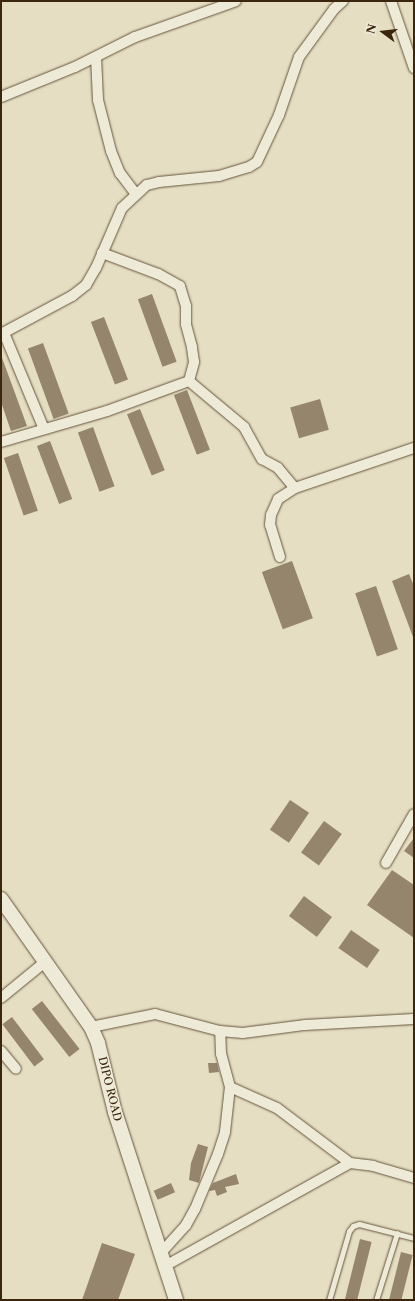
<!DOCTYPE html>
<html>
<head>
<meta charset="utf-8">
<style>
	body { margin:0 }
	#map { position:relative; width:415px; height:1301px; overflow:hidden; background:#e5dec3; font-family:"Libre Caslon Text",serif }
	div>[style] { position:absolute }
	.building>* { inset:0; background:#94856c; transform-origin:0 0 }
	.roads { filter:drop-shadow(0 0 1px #66533a) drop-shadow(0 0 1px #66533a) }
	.service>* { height:5px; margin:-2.5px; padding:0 2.5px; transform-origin:2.5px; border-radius:2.5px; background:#eeead8 }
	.minor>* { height:10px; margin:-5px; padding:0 5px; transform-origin:5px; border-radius:5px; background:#eeead8 }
	.secondary>* { height:14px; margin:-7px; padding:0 7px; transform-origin:7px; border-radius:7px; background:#eeead8 }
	span { translate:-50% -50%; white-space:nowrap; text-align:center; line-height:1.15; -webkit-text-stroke:3px #eeead8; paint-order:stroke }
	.street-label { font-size:11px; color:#3c250d }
	.frame { position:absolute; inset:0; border:2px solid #3c250d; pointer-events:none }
	.north { position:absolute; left:363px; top:12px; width:40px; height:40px; -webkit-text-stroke:3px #eeead8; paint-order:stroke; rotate:285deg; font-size:11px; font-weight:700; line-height:16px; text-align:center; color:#3c250d }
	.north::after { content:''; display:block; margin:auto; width:14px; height:18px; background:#3c250d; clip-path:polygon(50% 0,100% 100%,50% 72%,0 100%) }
</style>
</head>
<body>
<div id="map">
	<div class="building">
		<div style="left:152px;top:294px;width:72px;height:15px;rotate:70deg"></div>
		<div style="left:104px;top:317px;width:67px;height:14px;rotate:69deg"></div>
		<div style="left:43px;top:343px;width:75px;height:16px;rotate:70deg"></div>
		<div style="clip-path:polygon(1px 355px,27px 426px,11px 431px,1px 402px)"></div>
		<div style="left:187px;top:390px;width:64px;height:14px;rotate:69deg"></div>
		<div style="left:320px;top:399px;width:32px;height:31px;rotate:74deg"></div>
		<div style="left:140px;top:409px;width:66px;height:14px;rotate:68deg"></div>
		<div style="left:93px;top:427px;width:63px;height:16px;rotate:70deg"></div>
		<div style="left:50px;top:441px;width:62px;height:14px;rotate:69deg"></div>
		<div style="left:18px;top:453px;width:61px;height:15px;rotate:71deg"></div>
		<div style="left:292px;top:561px;width:61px;height:32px;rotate:70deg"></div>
		<div style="clip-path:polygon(409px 574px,414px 586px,413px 637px,392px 581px)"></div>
		<div style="left:376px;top:586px;width:67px;height:22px;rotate:71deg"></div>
		<div style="left:290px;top:800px;width:23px;height:36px;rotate:34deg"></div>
		<div style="left:324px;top:821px;width:22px;height:39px;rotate:36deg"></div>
		<div style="clip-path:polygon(414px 838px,414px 858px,404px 851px)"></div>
		<div style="clip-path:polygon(392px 870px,414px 885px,414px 938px,367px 905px)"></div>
		<div style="left:304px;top:896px;width:35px;height:25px;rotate:37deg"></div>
		<div style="left:351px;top:930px;width:35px;height:22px;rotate:35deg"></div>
		<div style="left:42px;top:1001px;width:61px;height:13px;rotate:52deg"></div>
		<div style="left:12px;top:1017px;width:53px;height:12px;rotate:53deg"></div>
		<div style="clip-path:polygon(208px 1063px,217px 1063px,219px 1072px,209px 1073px)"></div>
		<div style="clip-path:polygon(198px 1144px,208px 1147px,199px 1183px,189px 1180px,191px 1163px)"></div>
		<div style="clip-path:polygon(236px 1174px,239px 1184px,225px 1187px,227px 1192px,217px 1196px,215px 1190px,209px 1191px,213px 1183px)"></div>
		<div style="left:171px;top:1183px;width:10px;height:19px;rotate:66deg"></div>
		<div style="left:360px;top:1239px;width:12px;height:64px;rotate:14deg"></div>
		<div style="clip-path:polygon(102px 1243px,135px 1254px,118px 1300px,82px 1300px)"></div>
		<div style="left:401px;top:1252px;width:12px;height:50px;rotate:14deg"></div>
	</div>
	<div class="roads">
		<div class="service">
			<div style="left:329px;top:1300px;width:72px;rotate:-73.8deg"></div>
			<div style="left:349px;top:1231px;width:6px;rotate:-51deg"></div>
			<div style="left:353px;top:1226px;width:6px;rotate:-18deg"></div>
			<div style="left:359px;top:1224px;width:57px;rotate:14.3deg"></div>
			<div style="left:376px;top:1300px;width:70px;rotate:-72.6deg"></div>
		</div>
		<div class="minor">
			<div style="left:391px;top:1px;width:71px;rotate:71.1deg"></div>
			<div style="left:96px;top:57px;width:43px;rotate:87.3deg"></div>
			<div style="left:98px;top:100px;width:53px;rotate:75.7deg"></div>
			<div style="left:111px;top:151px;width:24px;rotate:68deg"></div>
			<div style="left:120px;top:173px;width:26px;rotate:53deg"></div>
			<div style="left:1px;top:97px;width:80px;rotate:-22.1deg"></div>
			<div style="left:75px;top:67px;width:67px;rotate:-26.6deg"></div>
			<div style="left:135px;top:37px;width:107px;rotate:-19.6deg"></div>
			<div style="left:4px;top:333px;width:104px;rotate:67.4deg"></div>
			<div style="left:1px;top:334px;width:81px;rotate:-28.2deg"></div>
			<div style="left:72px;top:296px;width:18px;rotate:-38deg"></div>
			<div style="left:86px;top:285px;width:20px;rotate:-60deg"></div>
			<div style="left:96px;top:268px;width:65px;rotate:-66.6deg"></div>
			<div style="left:122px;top:208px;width:34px;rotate:-43deg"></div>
			<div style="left:147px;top:185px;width:12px;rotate:-14deg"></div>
			<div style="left:159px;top:182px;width:60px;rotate:-5.7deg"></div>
			<div style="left:219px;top:176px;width:31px;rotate:-17deg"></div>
			<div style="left:249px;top:167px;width:9px;rotate:-32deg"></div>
			<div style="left:257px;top:162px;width:52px;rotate:-64.9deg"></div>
			<div style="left:279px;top:115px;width:61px;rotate:-71deg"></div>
			<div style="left:299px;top:57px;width:59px;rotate:-53.9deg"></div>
			<div style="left:334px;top:9px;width:12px;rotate:-42deg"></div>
			<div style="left:189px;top:381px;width:72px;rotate:39.9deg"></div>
			<div style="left:244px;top:427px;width:37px;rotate:61deg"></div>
			<div style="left:262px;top:459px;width:18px;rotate:29deg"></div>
			<div style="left:278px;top:468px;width:26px;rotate:50deg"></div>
			<div style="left:1px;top:442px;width:110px;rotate:-16.3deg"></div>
			<div style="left:107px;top:411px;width:87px;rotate:-20.1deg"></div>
			<div style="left:189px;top:381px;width:20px;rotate:-75deg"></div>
			<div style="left:194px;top:362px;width:15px;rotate:-98deg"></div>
			<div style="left:192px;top:347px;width:24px;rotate:-105deg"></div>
			<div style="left:186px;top:324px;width:18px;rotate:-90deg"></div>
			<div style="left:186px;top:306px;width:21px;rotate:-107deg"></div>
			<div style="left:180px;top:286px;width:25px;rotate:-151deg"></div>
			<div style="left:158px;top:274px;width:60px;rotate:-159.4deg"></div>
			<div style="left:280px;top:557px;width:34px;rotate:-107deg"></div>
			<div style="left:270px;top:525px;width:10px;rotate:-84deg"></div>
			<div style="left:271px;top:515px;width:17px;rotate:-66deg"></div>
			<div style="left:278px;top:499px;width:20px;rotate:-33deg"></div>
			<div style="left:295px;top:488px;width:126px;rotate:-18.6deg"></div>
			<div style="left:386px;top:863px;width:56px;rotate:-60.3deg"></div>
			<div style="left:1px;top:998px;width:57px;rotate:-39.3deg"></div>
			<div style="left:91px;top:1027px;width:65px;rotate:-11.5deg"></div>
			<div style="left:155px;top:1014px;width:67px;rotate:14.7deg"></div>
			<div style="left:220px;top:1031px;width:23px;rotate:5deg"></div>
			<div style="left:243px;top:1033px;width:63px;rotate:-7.4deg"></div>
			<div style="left:305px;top:1025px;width:109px;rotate:-3.2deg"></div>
			<div style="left:1px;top:1051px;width:23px;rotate:50deg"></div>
			<div style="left:230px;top:1087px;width:51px;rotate:24.1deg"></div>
			<div style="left:277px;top:1108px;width:91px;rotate:37deg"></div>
			<div style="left:160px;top:1254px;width:39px;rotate:-48deg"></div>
			<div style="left:186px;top:1225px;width:18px;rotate:-61deg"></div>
			<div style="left:195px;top:1209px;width:60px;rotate:-67.3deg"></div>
			<div style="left:218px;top:1154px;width:23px;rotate:-72deg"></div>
			<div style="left:225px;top:1132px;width:45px;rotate:-83.7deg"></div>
			<div style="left:230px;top:1087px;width:34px;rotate:-105deg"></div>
			<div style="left:221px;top:1054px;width:23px;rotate:-92deg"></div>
			<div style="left:165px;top:1266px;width:212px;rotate:-29.1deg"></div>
			<div style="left:350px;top:1163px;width:23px;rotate:7deg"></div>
			<div style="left:373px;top:1166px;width:43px;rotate:16.3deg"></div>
		</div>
		<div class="secondary">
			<div style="left:1px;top:899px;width:156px;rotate:54.9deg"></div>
			<div style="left:91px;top:1027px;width:17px;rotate:66deg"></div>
			<div style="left:98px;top:1043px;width:71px;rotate:76.2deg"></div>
			<div style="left:115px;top:1112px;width:198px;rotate:72deg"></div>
		</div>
	</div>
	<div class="street-label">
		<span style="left:110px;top:1089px;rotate:76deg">DIPO ROAD</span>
	</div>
	<div class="frame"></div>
	<div class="north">N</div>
</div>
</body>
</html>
